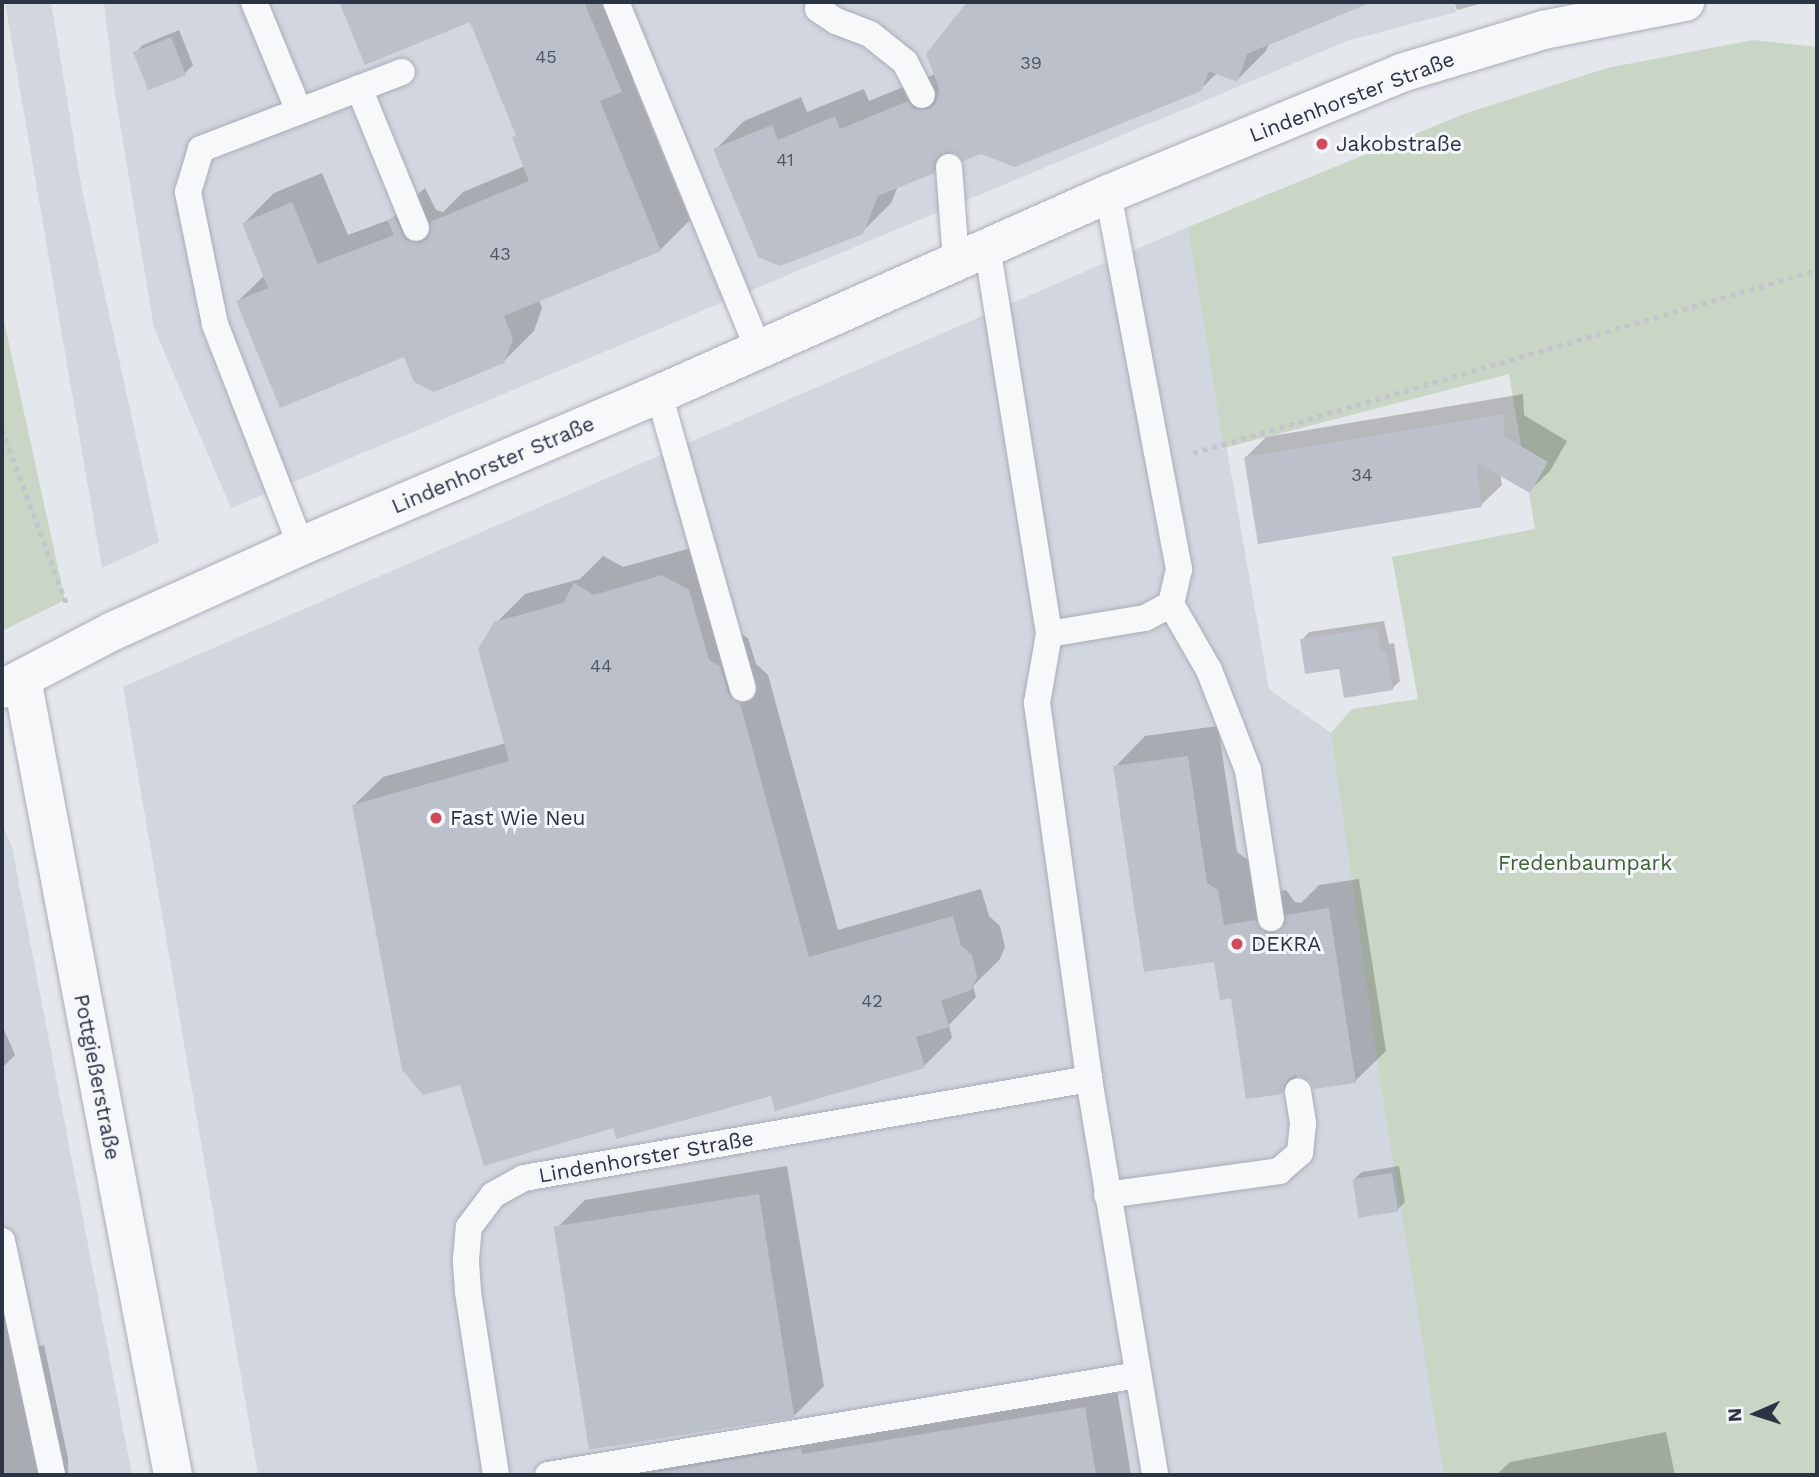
<!DOCTYPE html>
<html>
<head>
<meta charset="utf-8">
<style>
	body { margin:0 }
	#map { position:relative; width:1819px; height:1477px; overflow:hidden; background:#e4e7ec; font-family:"Work Sans",sans-serif }
	div>[style] { position:absolute }
	.built>* { inset:0; background:#d2d6de }
	.green>* { inset:0; background:#c9d6c5 }
	.shadow>* { inset:0; background:#0003 }
	.building>* { inset:0; background:#bbc0ca; transform-origin:0 0 }
	.path>* { height:4.5px; margin-top:-2.25px; transform-origin:0; background:repeating-linear-gradient(90deg,#c2c5cb 0 5px,transparent 0 10px) }
	.roads { filter:drop-shadow(0 0 2px #a9aeb7) drop-shadow(0 0 2px #a9aeb7) }
	.service>* { height:26px; margin:-13px; padding:0 13px; transform-origin:13px; border-radius:13px; background:#f7f8fa }
	.tertiary>* { height:38px; margin:-19px; padding:0 19px; transform-origin:19px; border-radius:19px; background:#f7f8fa }
	.dots>* { width:19px; height:19px; translate:-50% -50%; box-sizing:border-box; border:4px solid #f4f6f9; border-radius:50% }
	span { translate:-50% -50%; white-space:nowrap; text-align:center; line-height:1.15; -webkit-text-stroke:6px #f4f6f9; paint-order:stroke }
	.number-label { font-size:18px; color:#4f5766 }
	.number-label span { -webkit-text-stroke-width:0 }
	.street-label { font-size:21px; color:#2b3445 }
	.poi-label { font-size:21px; color:#2b3445 }
	.left { translate:0 -50%; text-align:left }
	.park-label { font-size:21px; color:#3f6138 }
	.frame { position:absolute; inset:0; border:4px solid #2b3445; pointer-events:none }
	.north { position:absolute; left:1721px; top:1379px; width:70px; height:70px; -webkit-text-stroke:5px #f4f6f9; paint-order:stroke; rotate:267deg; font-size:19px; font-weight:700; line-height:28px; text-align:center; color:#2b3445 }
	.north::after { content:''; display:block; margin:auto; width:24px; height:32px; background:#2b3445; clip-path:polygon(50% 0,100% 100%,50% 72%,0 100%) }
</style>
</head>
<body>
<div id="map">
	<div class="built">
		<div style="clip-path:polygon(5px 2px,51px 2px,82px 190px,159px 542px,102px 568px)"></div>
		<div style="clip-path:polygon(104px 2px,1453px 2px,1456px 12px,1347px 41px,231px 508px,154px 328px,114px 87px)"></div>
		<div style="clip-path:polygon(1188px 227px,1269px 689px,1331px 733px,1445px 1475px,258px 1475px,123px 687px)"></div>
		<div style="clip-path:polygon(2px 824px,12px 847px,132px 1475px,2px 1475px)"></div>
	</div>
	<div class="green">
		<div style="clip-path:polygon(1753px 40px,1817px 47px,1817px 1475px,1444px 1475px,1380px 1079px,1331px 733px,1352px 709px,1418px 699px,1392px 557px,1535px 529px,1509px 374px,1224px 448px,1188px 227px,1464px 114px,1607px 68px)"></div>
		<div style="clip-path:polygon(2px 312px,65px 600px,2px 631px)"></div>
	</div>
	<div class="shadow">
		<div style="clip-path:polygon(341px 2px,626px 2px,651px 61px,632px 79px,690px 220px,660px 250px,539px 300px,542px 308px,534px 331px,503px 362px,405px 355px,238px 301px,265px 275px,244px 223px,274px 193px,322px 173px,348px 235px,391px 219px,425px 188px,436px 210px,443px 212px,463px 192px,525px 166px,514px 138px,518px 134px,471px 20px,366px 63px)"></div>
		<div style="clip-path:polygon(970px 2px,1369px 2px,1269px 44px,1266px 51px,1237px 80px,1217px 73px,1200px 90px,981px 152px,954px 151px,933px 172px,898px 186px,891px 203px,862px 232px,715px 150px,744px 121px,801px 97px,807px 112px,864px 89px,869px 101px,935px 74px,928px 55px)"></div>
		<div style="clip-path:polygon(1454px 2px,1487px 2px,1457px 10px)"></div>
		<div style="clip-path:polygon(179px 30px,193px 65px,185px 73px,135px 53px,143px 45px)"></div>
		<div style="clip-path:polygon(1523px 394px,1524px 415px,1567px 441px,1550px 471px,1529px 491px,1500px 474px,1502px 485px,1481px 505px,1246px 457px,1266px 437px)"></div>
		<div style="clip-path:polygon(691px 548px,737px 632px,748px 638px,756px 664px,768px 675px,838px 930px,981px 889px,989px 916px,1000px 926px,1005px 947px,1000px 959px,973px 986px,976px 997px,949px 1025px,952px 1038px,924px 1066px,614px 1126px,461px 1083px,354px 805px,383px 777px,506px 743px,496px 623px,525px 594px,580px 579px,603px 556px,623px 567px)"></div>
		<div style="clip-path:polygon(1384px 621px,1389px 644px,1394px 643px,1400px 681px,1392px 689px,1302px 640px,1309px 632px)"></div>
		<div style="clip-path:polygon(1218px 726px,1237px 852px,1248px 860px,1254px 896px,1286px 890px,1295px 902px,1301px 903px,1319px 885px,1359px 879px,1386px 1051px,1355px 1081px,1311px 1079px,1299px 1075px,1282px 1092px,1115px 767px,1145px 736px)"></div>
		<div style="clip-path:polygon(2px 1025px,15px 1055px,2px 1068px)"></div>
		<div style="clip-path:polygon(787px 1166px,824px 1386px,795px 1415px,556px 1229px,585px 1200px)"></div>
		<div style="clip-path:polygon(1399px 1166px,1405px 1202px,1397px 1210px,1354px 1179px,1362px 1172px)"></div>
		<div style="clip-path:polygon(2px 1292px,24px 1350px,44px 1345px,68px 1459px,68px 1475px,2px 1475px)"></div>
		<div style="clip-path:polygon(1115px 1377px,1131px 1475px,598px 1475px)"></div>
		<div style="clip-path:polygon(1666px 1432px,1675px 1475px,1496px 1475px,1510px 1462px)"></div>
	</div>
	<div class="building">
		<div style="clip-path:polygon(339px 2px,584px 2px,622px 92px,600px 101px,661px 251px,504px 316px,513px 339px,504px 363px,434px 392px,414px 382px,404px 357px,280px 408px,236px 301px,268px 288px,242px 223px,292px 202px,318px 264px,394px 235px,387px 220px,394px 217px,406px 240px,421px 243px,429px 237px,430px 222px,529px 181px,512px 137px,516px 136px,470px 22px,365px 65px)"></div>
		<div style="clip-path:polygon(967px 2px,1372px 2px,1247px 54px,1237px 82px,1209px 71px,1201px 91px,1015px 167px,981px 154px,963px 161px,955px 153px,941px 154px,935px 161px,934px 173px,878px 196px,863px 234px,780px 266px,758px 257px,713px 149px,772px 125px,778px 140px,835px 116px,840px 129px,908px 101px,914px 109px,930px 109px,936px 103px,939px 88px,926px 54px)"></div>
		<div style="left:171px;top:37px;width:41px;height:41px;rotate:68deg"></div>
		<div style="clip-path:polygon(1504px 414px,1504px 436px,1548px 462px,1530px 493px,1476px 462px,1482px 507px,1258px 544px,1244px 457px)"></div>
		<div style="clip-path:polygon(662px 575px,689px 590px,709px 660px,720px 666px,728px 693px,740px 703px,809px 957px,953px 916px,961px 945px,972px 955px,977px 977px,971px 990px,941px 1001px,949px 1027px,916px 1037px,925px 1068px,775px 1111px,771px 1096px,616px 1139px,613px 1128px,484px 1166px,460px 1085px,423px 1095px,402px 1070px,352px 805px,509px 761px,478px 649px,494px 622px,563px 603px,574px 583px,594px 595px)"></div>
		<div style="clip-path:polygon(1377px 628px,1381px 651px,1386px 650px,1393px 690px,1344px 698px,1339px 669px,1305px 674px,1300px 639px)"></div>
		<div style="clip-path:polygon(1188px 756px,1207px 883px,1218px 890px,1224px 925px,1255px 920px,1265px 932px,1274px 933px,1285px 924px,1286px 915px,1329px 908px,1356px 1083px,1314px 1089px,1310px 1081px,1296px 1075px,1288px 1079px,1282px 1094px,1246px 1099px,1231px 998px,1220px 1000px,1214px 962px,1144px 972px,1113px 766px)"></div>
		<div style="left:1392px;top:1173px;width:39px;height:40px;rotate:81deg"></div>
		<div style="left:759px;top:1194px;width:226px;height:208px;rotate:81deg"></div>
		<div style="clip-path:polygon(1085px 1407px,1096px 1475px,641px 1475px,801px 1448px,802px 1454px)"></div>
	</div>
	<div class="path">
		<div style="left:2px;top:429px;width:190px;rotate:69.7deg"></div>
		<div style="left:1193px;top:453px;width:650px;rotate:-16.34deg"></div>
	</div>
	<div class="roads">
		<div class="service">
			<div style="left:254px;top:2px;width:118px;rotate:67.6deg"></div>
			<div style="left:616px;top:2px;width:375px;rotate:67.7deg"></div>
			<div style="left:818px;top:9px;width:22px;rotate:34deg"></div>
			<div style="left:836px;top:21px;width:36px;rotate:21deg"></div>
			<div style="left:870px;top:34px;width:45px;rotate:38.7deg"></div>
			<div style="left:905px;top:62px;width:37px;rotate:63deg"></div>
			<div style="left:359px;top:88px;width:151px;rotate:67.8deg"></div>
			<div style="left:949px;top:167px;width:93px;rotate:85.7deg"></div>
			<div style="left:987px;top:246px;width:393px;rotate:80.9deg"></div>
			<div style="left:1049px;top:634px;width:70px;rotate:99.9deg"></div>
			<div style="left:1037px;top:703px;width:380px;rotate:82.1deg"></div>
			<div style="left:1089px;top:1079px;width:401px;rotate:80.5deg"></div>
			<div style="left:659px;top:394px;width:306px;rotate:74.1deg"></div>
			<div style="left:301px;top:546px;width:238px;rotate:-111.2deg"></div>
			<div style="left:215px;top:324px;width:135px;rotate:-101.6deg"></div>
			<div style="left:188px;top:192px;width:45px;rotate:-73.2deg"></div>
			<div style="left:201px;top:149px;width:215px;rotate:-21deg"></div>
			<div style="left:1171px;top:604px;width:76px;rotate:60.1deg"></div>
			<div style="left:1209px;top:670px;width:107px;rotate:68.7deg"></div>
			<div style="left:1248px;top:770px;width:150px;rotate:81.2deg"></div>
			<div style="left:1049px;top:634px;width:97px;rotate:-9.5deg"></div>
			<div style="left:1145px;top:618px;width:30px;rotate:-28deg"></div>
			<div style="left:1171px;top:604px;width:36px;rotate:-77deg"></div>
			<div style="left:1179px;top:569px;width:382px;rotate:-100.7deg"></div>
			<div style="left:1107px;top:1195px;width:174px;rotate:-7.9deg"></div>
			<div style="left:1279px;top:1171px;width:28px;rotate:-41deg"></div>
			<div style="left:1300px;top:1153px;width:30px;rotate:-84deg"></div>
			<div style="left:1303px;top:1123px;width:32px;rotate:-99deg"></div>
			<div style="left:2px;top:1241px;width:239px;rotate:77.9deg"></div>
			<div style="left:496px;top:1475px;width:186px;rotate:-98.7deg"></div>
			<div style="left:468px;top:1291px;width:32px;rotate:-94deg"></div>
			<div style="left:466px;top:1259px;width:32px;rotate:-85deg"></div>
			<div style="left:469px;top:1227px;width:40px;rotate:-53deg"></div>
			<div style="left:493px;top:1195px;width:35px;rotate:-29deg"></div>
			<div style="left:524px;top:1178px;width:574px;rotate:-9.94deg"></div>
			<div style="left:548px;top:1475px;width:598px;rotate:-9.62deg"></div>
		</div>
		<div class="tertiary">
			<div style="left:22px;top:679px;width:810px;rotate:79.26deg"></div>
			<div style="left:2px;top:689px;width:125px;rotate:-27.6deg"></div>
			<div style="left:113px;top:631px;width:206px;rotate:-24.3deg"></div>
			<div style="left:301px;top:546px;width:389px;rotate:-23deg"></div>
			<div style="left:659px;top:394px;width:492px;rotate:-24deg"></div>
			<div style="left:1108px;top:194px;width:317px;rotate:-22.4deg"></div>
			<div style="left:1401px;top:73px;width:148px;rotate:-16.8deg"></div>
			<div style="left:1543px;top:30px;width:145px;rotate:-11.2deg"></div>
		</div>
	</div>
	<div class="dots">
		<div style="left:1322px;top:144px;background:#d1495b"></div>
		<div style="left:436px;top:818px;background:#d1495b"></div>
		<div style="left:1237px;top:944px;background:#d1495b"></div>
	</div>
	<div class="number-label">
		<span style="left:546px;top:57px">45</span>
		<span style="left:1031px;top:63px">39</span>
		<span style="left:785px;top:160px">41</span>
		<span style="left:500px;top:254px">43</span>
		<span style="left:1362px;top:475px">34</span>
		<span style="left:601px;top:666px">44</span>
		<span style="left:872px;top:1001px">42</span>
	</div>
	<div class="street-label">
		<span style="left:1352px;top:97px;rotate:-21deg">Lindenhorster Straße</span>
		<span style="left:493px;top:465px;rotate:-23deg">Lindenhorster Straße</span>
		<span style="left:97px;top:1077px;rotate:79deg">Pottgießerstraße</span>
		<span style="left:646px;top:1157px;rotate:-10deg">Lindenhorster Straße</span>
	</div>
	<div class="poi-label">
		<span class="left" style="left:1336px;top:144px">Jakobstraße</span>
		<span class="left" style="left:450px;top:818px">Fast Wie Neu</span>
		<span class="left" style="left:1251px;top:944px">DEKRA</span>
	</div>
	<div class="park-label">
		<span style="left:1585px;top:863px">Fredenbaumpark</span>
	</div>
	<div class="frame"></div>
	<div class="north">N</div>
</div>
</body>
</html>
